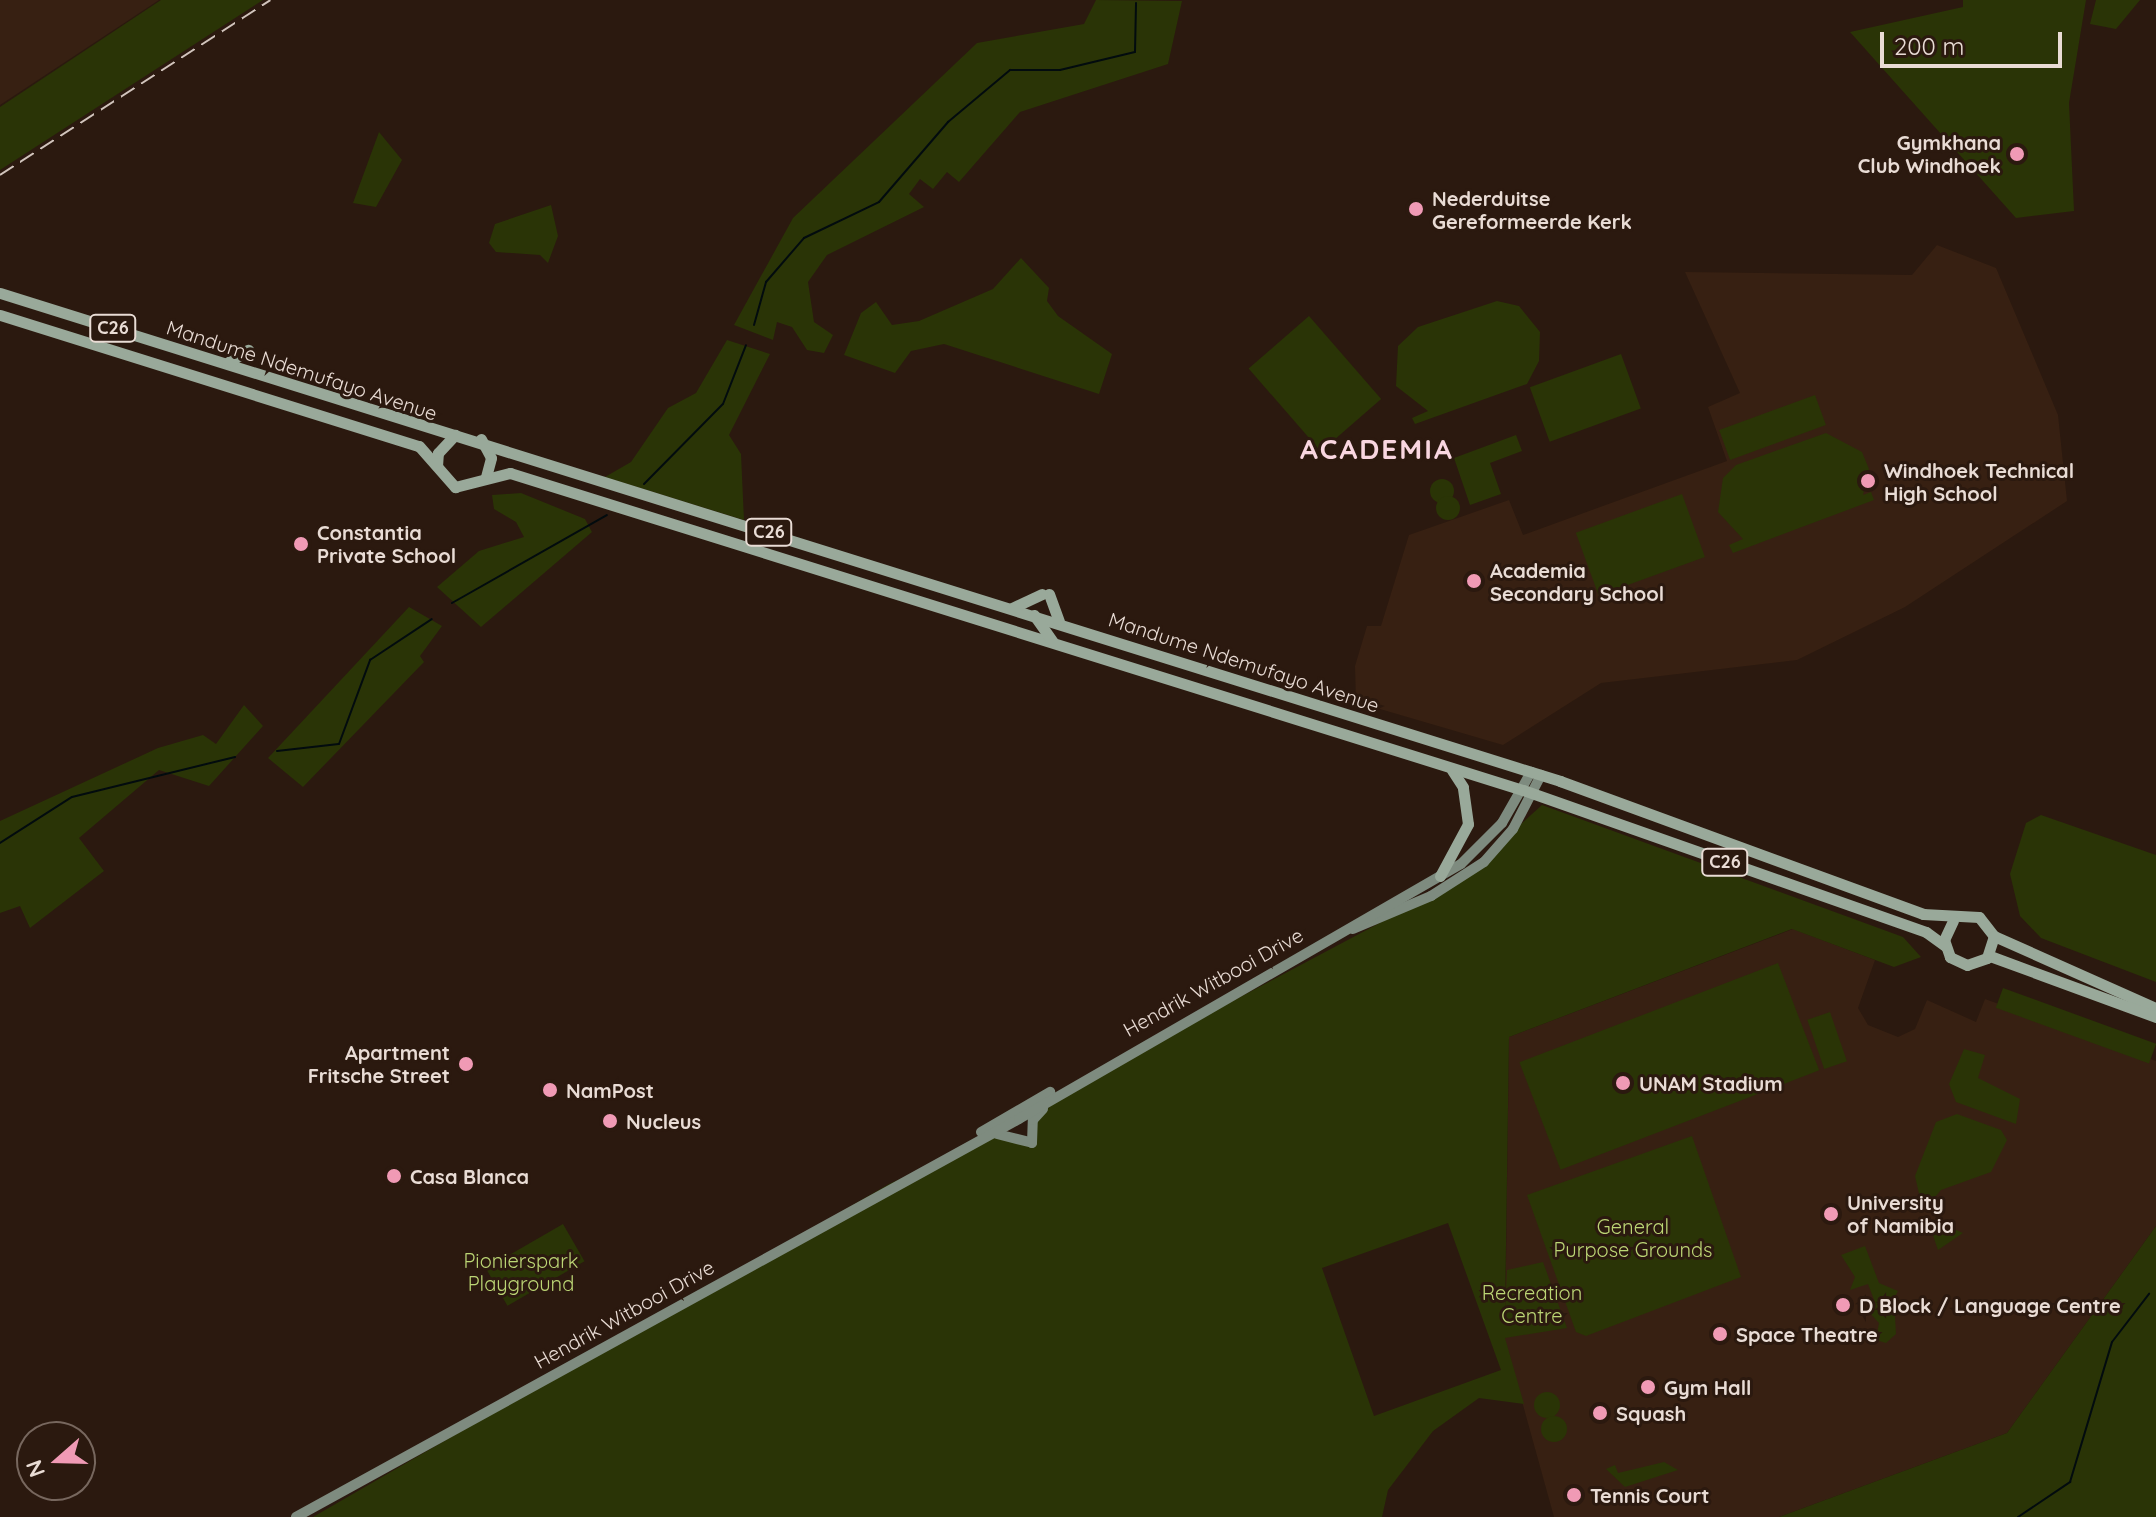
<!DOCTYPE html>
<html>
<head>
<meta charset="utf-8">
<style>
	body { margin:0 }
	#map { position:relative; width:2156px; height:1517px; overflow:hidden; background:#2b190f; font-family:Quicksand,sans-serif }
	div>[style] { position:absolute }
	.built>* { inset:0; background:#372012 }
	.green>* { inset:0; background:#2a3406; transform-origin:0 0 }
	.round { border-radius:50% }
	.stream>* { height:2px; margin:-1px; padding:0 1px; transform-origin:1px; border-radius:1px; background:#020b0e }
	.secondary>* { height:10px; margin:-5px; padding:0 5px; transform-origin:5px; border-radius:5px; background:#7e8b7f }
	.primary>* { height:11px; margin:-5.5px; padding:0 5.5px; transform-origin:5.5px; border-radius:5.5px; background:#99a99a }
	.rail>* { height:2px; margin-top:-1px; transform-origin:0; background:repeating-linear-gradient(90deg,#d1c4bc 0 16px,transparent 0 24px) }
	.dots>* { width:22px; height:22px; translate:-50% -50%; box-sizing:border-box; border:4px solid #2b190f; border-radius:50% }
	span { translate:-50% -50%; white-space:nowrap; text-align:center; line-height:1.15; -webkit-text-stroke:6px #2b190f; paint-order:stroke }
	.shield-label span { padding:2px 6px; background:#2b190f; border:2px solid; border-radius:6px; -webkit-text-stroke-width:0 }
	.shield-label { font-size:18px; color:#e9dcd5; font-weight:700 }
	.poi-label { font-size:20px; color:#e9dcd5; font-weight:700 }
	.right { translate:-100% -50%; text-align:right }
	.left { translate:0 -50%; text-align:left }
	.street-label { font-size:20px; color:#e9dcd5 }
	.park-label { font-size:20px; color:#bcd675 }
	.district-label { font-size:28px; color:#f9d6e0; font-weight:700; letter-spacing:2px }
	.north { position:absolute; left:16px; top:1421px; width:80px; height:80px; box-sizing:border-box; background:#2b190f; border:2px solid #77675e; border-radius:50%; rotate:250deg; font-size:22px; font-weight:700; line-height:32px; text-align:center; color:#e9dcd5 }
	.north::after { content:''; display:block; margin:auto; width:28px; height:36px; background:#f09ab5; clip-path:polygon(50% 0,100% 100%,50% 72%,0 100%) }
	.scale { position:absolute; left:1880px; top:32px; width:182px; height:36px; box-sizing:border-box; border:4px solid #e9dcd5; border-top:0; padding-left:10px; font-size:24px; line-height:28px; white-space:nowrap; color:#e9dcd5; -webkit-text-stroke:6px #2b190f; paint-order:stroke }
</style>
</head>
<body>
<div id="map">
	<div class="built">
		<div style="clip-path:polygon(0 0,159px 0,0 105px)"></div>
		<div style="clip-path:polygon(1937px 245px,1996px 268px,2058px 415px,2067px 501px,1905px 607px,1797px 660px,1601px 683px,1503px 745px,1356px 702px,1355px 666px,1367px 626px,1381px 626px,1409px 535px,1509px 500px,1523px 535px,1727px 461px,1708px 407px,1740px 393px,1685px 272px,1912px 275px)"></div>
		<div style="clip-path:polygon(1793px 929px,1875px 960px,1858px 1008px,1868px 1025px,1898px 1037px,1915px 1029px,1927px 1000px,1976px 1022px,1985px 999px,2156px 1061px,2156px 1226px,2007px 1433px,1779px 1517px,1554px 1517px,1505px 1340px,1509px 1037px)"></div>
	</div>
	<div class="green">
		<div style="clip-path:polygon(161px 0,263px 0,0 170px,0 107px)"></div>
		<div style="clip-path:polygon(1096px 0,1182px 1px,1168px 64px,1020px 112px,959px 182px,947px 172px,933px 189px,920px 179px,909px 194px,924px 207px,827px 255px,808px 282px,814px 322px,833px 335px,824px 353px,807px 350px,792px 327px,777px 322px,773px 340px,734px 325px,793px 218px,977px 43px,1084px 24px)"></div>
		<div style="clip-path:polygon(1963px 0,2086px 0,2069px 103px,2074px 211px,2016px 218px,1850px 32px,1963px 7px)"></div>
		<div style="clip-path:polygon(2096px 0,2140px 0,2116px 29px,2090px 24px)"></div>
		<div style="clip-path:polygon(379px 132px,402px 160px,376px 207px,353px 203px)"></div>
		<div style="clip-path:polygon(551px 205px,558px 236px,548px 263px,540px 255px,496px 252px,489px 243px,495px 224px)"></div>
		<div style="clip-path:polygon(1021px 258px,1049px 288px,1047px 301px,1058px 316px,1112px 354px,1099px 394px,944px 344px,911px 351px,895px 373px,844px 355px,861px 313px,876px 302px,892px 325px,919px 321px,993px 289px)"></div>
		<div style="clip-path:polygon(1497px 301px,1519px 306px,1540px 332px,1539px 361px,1527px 384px,1415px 424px,1412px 418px,1428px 411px,1396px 386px,1398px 346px,1418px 327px)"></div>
		<div style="left:1309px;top:316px;width:110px;height:80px;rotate:49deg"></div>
		<div style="clip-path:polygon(727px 340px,770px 354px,729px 435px,741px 454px,744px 520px,605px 477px,631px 462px,668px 408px,696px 393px)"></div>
		<div style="left:1621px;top:354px;width:58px;height:97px;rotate:70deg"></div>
		<div style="left:1815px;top:395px;width:32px;height:102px;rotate:70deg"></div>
		<div style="clip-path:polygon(1826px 433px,1862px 452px,1869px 469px,1863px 495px,1871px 492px,1874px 500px,1733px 553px,1729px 545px,1743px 539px,1718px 512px,1723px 478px,1736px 465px)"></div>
		<div style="clip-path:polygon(1516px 435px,1522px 451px,1490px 463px,1501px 494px,1470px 505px,1454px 458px)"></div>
		<div class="round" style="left:1430px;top:479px;width:24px;height:24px"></div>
		<div style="clip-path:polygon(521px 493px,585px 519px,592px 532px,481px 627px,437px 587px,479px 551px,524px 537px,516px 522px,494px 509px,492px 495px)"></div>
		<div style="left:1682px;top:494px;width:67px;height:113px;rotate:70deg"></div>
		<div class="round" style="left:1436px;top:496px;width:24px;height:24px"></div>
		<div style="clip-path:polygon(409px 607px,442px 626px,420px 656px,424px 662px,303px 787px,268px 758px)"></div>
		<div style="clip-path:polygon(244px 705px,263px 726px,209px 786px,159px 770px,79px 838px,104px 871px,30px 928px,20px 906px,0 913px,0 821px,158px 748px,203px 735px,216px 744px)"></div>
		<div style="clip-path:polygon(evenodd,1542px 805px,1903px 937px,1921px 957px,1894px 967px,1792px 929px,1509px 1037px,1505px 1314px,1507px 1270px,1543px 1262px,1567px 1328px,1505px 1338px,1524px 1404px,1479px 1398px,1433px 1431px,1388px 1490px,1382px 1517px,313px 1517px,889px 1184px,1004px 1132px,1031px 1142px,1033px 1120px,1082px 1081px,1457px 882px,1542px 805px,1448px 1223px,1501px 1370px,1374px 1416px,1322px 1268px,1448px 1223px)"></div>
		<div style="clip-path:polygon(2041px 815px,2156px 855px,2156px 982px,2041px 938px,2020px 916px,2010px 874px,2026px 823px)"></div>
		<div style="left:1778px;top:963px;width:115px;height:277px;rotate:69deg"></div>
		<div style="left:2003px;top:988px;width:163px;height:21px;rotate:20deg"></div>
		<div style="left:1830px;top:1012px;width:52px;height:24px;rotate:71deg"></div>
		<div style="clip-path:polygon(1964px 1049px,1985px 1055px,1978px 1078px,2020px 1099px,2016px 1124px,1956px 1102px,1949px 1084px)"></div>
		<div style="clip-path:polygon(1957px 1114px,2001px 1130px,2007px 1140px,1991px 1172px,1941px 1190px,1923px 1211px,1915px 1176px,1936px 1122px)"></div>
		<div style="clip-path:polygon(1692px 1136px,1741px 1277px,1586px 1336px,1576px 1332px,1527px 1195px)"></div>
		<div style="clip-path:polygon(1937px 1221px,1963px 1233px,1938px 1250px,1929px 1224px)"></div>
		<div style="left:563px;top:1224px;width:43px;height:89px;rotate:60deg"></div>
		<div style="clip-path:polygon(2156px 1226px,2156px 1517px,1779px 1517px,2007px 1433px)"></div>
		<div style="clip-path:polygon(1865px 1246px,1879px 1283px,1898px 1291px,1887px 1311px,1895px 1316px,1896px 1334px,1886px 1343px,1876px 1340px,1879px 1323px,1866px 1309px,1876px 1305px,1868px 1284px,1850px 1290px,1855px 1277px,1841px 1255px)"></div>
		<div class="round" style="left:1534px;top:1392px;width:26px;height:26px"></div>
		<div class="round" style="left:1541px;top:1416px;width:26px;height:26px"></div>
		<div style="clip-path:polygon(1664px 1462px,1678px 1470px,1625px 1487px,1606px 1469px,1615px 1465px,1618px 1473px)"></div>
	</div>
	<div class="stream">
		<div style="left:754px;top:325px;width:45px;rotate:-74.4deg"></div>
		<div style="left:766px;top:282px;width:58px;rotate:-49.2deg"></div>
		<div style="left:804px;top:238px;width:83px;rotate:-25.6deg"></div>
		<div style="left:879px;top:202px;width:106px;rotate:-49.2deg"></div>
		<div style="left:948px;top:122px;width:81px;rotate:-40deg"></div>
		<div style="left:1010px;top:70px;width:50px"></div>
		<div style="left:1060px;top:70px;width:77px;rotate:-13.5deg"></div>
		<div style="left:1135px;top:52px;width:49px;rotate:-88.8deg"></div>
		<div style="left:644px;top:484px;width:112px;rotate:-45.4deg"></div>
		<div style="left:723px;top:404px;width:63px;rotate:-68.7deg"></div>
		<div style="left:452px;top:603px;width:178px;rotate:-29.6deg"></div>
		<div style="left:277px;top:751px;width:62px;rotate:-6.4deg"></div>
		<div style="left:339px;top:744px;width:90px;rotate:-69.7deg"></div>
		<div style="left:370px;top:660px;width:74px;rotate:-33.5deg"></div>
		<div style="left:0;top:843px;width:85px;rotate:-32.6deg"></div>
		<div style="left:72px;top:797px;width:168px;rotate:-13.8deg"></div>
		<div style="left:2018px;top:1517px;width:63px;rotate:-33.9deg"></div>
		<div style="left:2070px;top:1482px;width:146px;rotate:-73.3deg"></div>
		<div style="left:2112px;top:1342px;width:61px;rotate:-52.4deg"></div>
	</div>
	<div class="secondary">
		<div style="left:1353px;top:929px;width:85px;rotate:-22.9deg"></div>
		<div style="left:1431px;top:896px;width:63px;rotate:-32.7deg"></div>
		<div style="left:1484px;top:862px;width:44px;rotate:-48.7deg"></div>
		<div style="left:1513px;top:829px;width:61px;rotate:-62.6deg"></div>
		<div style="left:981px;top:1132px;width:80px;rotate:-30.1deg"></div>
		<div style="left:997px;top:1134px;width:36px;rotate:14deg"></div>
		<div style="left:1032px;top:1143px;width:23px;rotate:-88deg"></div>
		<div style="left:1033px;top:1120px;width:15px;rotate:-48deg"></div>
		<div style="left:296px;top:1517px;width:825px;rotate:-28.83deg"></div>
		<div style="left:1019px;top:1119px;width:510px;rotate:-29.98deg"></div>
		<div style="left:1461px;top:864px;width:58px;rotate:-45deg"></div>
		<div style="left:1502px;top:823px;width:59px;rotate:-60.4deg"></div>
	</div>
	<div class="primary">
		<div style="left:0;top:293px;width:1635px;rotate:17.37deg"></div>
		<div style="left:1560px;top:781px;width:387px;rotate:20.1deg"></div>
		<div style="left:1923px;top:914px;width:56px;rotate:3.1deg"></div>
		<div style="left:1979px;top:917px;width:24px;rotate:52deg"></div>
		<div style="left:1994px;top:936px;width:23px;rotate:108deg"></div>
		<div style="left:1987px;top:958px;width:21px;rotate:161deg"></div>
		<div style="left:1967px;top:965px;width:19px;rotate:-155deg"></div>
		<div style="left:1950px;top:957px;width:18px;rotate:-109deg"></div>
		<div style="left:1944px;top:940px;width:21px;rotate:-65deg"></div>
		<div style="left:0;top:315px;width:439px;rotate:17.4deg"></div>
		<div style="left:419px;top:446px;width:55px;rotate:48.7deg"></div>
		<div style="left:455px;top:487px;width:57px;rotate:-14.3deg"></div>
		<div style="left:510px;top:473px;width:1061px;rotate:17.38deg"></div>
		<div style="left:1523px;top:790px;width:427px;rotate:19.4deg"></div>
		<div style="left:1926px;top:932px;width:24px;rotate:36deg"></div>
		<div style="left:227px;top:363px;width:25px;rotate:-32deg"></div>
		<div style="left:481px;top:439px;width:21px;rotate:62deg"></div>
		<div style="left:491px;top:458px;width:20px;rotate:105deg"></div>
		<div style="left:437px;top:466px;width:13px;rotate:-86deg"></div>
		<div style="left:438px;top:453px;width:25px;rotate:-47deg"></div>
		<div style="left:1049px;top:594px;width:29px;rotate:70deg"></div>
		<div style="left:1012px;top:608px;width:33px;rotate:-25deg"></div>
		<div style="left:1034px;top:615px;width:32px;rotate:55deg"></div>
		<div style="left:1440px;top:876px;width:59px;rotate:-61.7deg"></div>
		<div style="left:1468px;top:824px;width:37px;rotate:-98deg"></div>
		<div style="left:1463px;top:787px;width:20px;rotate:-123deg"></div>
		<div style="left:1994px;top:936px;width:177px;rotate:24deg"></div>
		<div style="left:1990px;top:956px;width:177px;rotate:20.2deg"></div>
	</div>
	<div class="rail">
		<div style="left:0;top:175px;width:322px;rotate:-32.9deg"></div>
	</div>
	<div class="dots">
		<div style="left:2017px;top:154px;background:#f09ab5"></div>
		<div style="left:1416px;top:209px;background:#f09ab5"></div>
		<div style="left:1868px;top:481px;background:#f09ab5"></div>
		<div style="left:301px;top:544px;background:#f09ab5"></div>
		<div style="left:1474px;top:581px;background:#f09ab5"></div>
		<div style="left:466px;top:1064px;background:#f09ab5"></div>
		<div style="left:1623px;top:1083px;background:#f09ab5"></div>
		<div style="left:550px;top:1090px;background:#f09ab5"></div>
		<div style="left:610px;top:1121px;background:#f09ab5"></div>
		<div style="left:394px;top:1176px;background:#f09ab5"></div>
		<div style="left:1831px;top:1214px;background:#f09ab5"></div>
		<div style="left:1843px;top:1305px;background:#f09ab5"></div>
		<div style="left:1720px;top:1334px;background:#f09ab5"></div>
		<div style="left:1648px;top:1387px;background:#f09ab5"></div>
		<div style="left:1600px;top:1413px;background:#f09ab5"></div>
		<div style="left:1574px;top:1495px;background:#f09ab5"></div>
	</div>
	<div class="shield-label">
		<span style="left:113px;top:328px">C26</span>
		<span style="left:769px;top:532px">C26</span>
		<span style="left:1725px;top:862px">C26</span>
	</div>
	<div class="poi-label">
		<span class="right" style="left:2001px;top:154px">Gymkhana<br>Club Windhoek</span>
		<span class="left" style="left:1432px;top:210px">Nederduitse<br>Gereformeerde Kerk</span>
		<span class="left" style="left:1884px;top:482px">Windhoek Technical<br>High School</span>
		<span class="left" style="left:317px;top:544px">Constantia<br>Private School</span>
		<span class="left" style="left:1490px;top:582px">Academia<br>Secondary School</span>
		<span class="right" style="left:450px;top:1064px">Apartment<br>Fritsche Street</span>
		<span class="left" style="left:1639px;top:1083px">UNAM Stadium</span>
		<span class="left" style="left:566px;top:1090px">NamPost</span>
		<span class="left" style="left:626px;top:1121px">Nucleus</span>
		<span class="left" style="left:410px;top:1176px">Casa Blanca</span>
		<span class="left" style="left:1847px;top:1214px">University<br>of Namibia</span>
		<span class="left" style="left:1859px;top:1305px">D Block / Language Centre</span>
		<span class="left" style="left:1736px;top:1334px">Space Theatre</span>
		<span class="left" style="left:1664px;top:1387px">Gym Hall</span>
		<span class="left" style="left:1616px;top:1413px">Squash</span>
		<span class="left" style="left:1590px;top:1495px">Tennis Court</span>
	</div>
	<div class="street-label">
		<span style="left:302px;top:370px;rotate:18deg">Mandume Ndemufayo Avenue</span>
		<span style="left:1244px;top:662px;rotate:18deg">Mandume Ndemufayo Avenue</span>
		<span style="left:1213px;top:982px;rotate:-29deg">Hendrik Witbooi Drive</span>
		<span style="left:624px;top:1314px;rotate:-29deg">Hendrik Witbooi Drive</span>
	</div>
	<div class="park-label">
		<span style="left:1633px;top:1238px">General<br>Purpose Grounds</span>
		<span style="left:521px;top:1272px">Pionierspark<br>Playground</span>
		<span style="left:1532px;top:1304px">Recreation<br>Centre</span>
	</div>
	<div class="district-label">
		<span style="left:1377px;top:449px">ACADEMIA</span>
	</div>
	<div class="north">N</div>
	<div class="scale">200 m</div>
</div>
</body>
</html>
